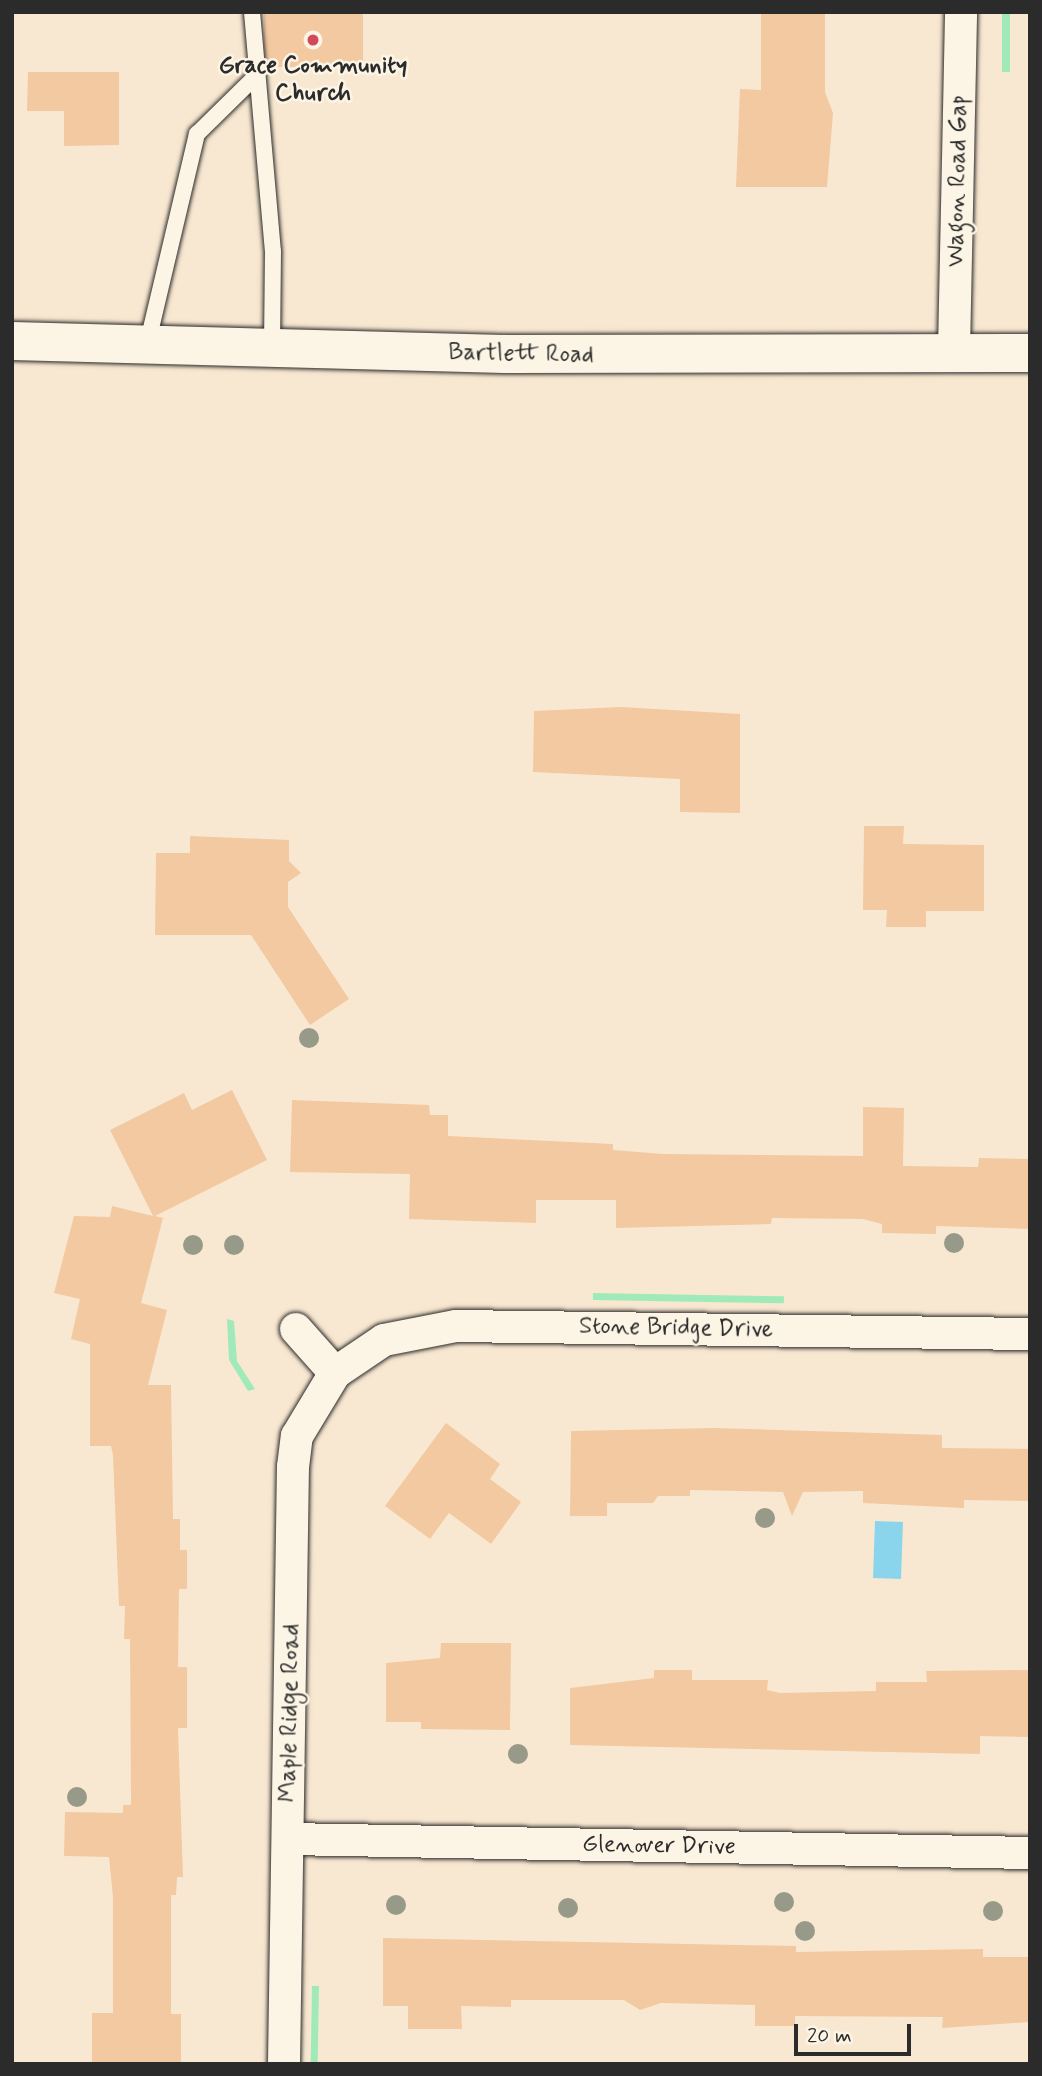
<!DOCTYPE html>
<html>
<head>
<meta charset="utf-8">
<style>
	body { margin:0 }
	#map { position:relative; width:1042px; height:2076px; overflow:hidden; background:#f9e8d1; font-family:Mynerve,sans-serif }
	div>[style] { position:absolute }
	.green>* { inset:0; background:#a0eab9; transform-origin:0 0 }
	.water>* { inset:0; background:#8bd5ec; transform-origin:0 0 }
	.building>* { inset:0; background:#f2c9a1; transform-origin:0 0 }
	.roads { filter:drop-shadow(0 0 2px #2b2b2b) drop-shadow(0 0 2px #2b2b2b) }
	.service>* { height:16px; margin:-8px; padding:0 8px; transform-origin:8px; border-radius:8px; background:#fcf5e5 }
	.minor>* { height:32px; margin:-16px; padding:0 16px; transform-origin:16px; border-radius:16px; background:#fcf5e5 }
	.secondary>* { height:38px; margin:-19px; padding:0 19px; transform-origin:19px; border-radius:19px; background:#fcf5e5 }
	.trees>* { width:20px; height:20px; margin:-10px; border-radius:50%; background:#989a89 }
	.dots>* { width:19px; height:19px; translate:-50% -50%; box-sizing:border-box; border:4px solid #fcf5e5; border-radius:50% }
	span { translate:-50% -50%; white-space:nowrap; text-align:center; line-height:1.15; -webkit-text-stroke:5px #fcf5e5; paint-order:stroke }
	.poi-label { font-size:24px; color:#2b2b2b; font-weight:700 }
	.street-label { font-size:24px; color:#2b2b2b }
	.frame { position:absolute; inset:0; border:14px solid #2b2b2b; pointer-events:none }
	.scale { position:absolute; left:794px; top:2024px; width:117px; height:32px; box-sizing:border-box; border:4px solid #2b2b2b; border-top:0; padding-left:9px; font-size:21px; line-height:24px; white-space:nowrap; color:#2b2b2b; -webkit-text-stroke:5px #fcf5e5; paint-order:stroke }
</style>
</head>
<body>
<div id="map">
	<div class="green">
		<div style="left:1002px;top:12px;width:8px;height:60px"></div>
		<div style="left:593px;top:1293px;width:191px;height:7px;rotate:1deg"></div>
		<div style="clip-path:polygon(227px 1319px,234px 1321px,237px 1361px,255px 1389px,248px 1391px,229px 1360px)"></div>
		<div style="left:319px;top:1986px;width:78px;height:7px;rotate:91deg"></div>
	</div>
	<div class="water">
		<div style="left:875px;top:1521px;width:28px;height:57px;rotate:2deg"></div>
	</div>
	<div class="building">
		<div style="left:264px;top:12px;width:99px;height:55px"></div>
		<div style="clip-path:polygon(761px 12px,825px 12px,825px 92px,833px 113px,827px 187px,736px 187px,740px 89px,761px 90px)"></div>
		<div style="clip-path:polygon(28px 72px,119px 72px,119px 145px,64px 146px,64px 111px,27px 111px)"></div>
		<div style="clip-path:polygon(621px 707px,740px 714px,740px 813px,680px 812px,680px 779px,533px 772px,534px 711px)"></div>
		<div style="clip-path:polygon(864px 826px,904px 826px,903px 844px,984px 845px,984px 911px,926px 911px,926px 927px,886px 927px,887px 910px,863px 910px)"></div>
		<div style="clip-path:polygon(190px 836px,289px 840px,289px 861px,301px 873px,288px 882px,288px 907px,349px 999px,310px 1025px,251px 935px,155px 935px,156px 853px,190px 853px)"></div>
		<div style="clip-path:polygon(232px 1090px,267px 1160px,155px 1216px,163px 1218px,141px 1303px,167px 1310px,148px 1385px,171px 1385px,173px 1519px,180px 1519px,180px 1550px,187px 1550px,187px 1589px,179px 1589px,178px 1667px,187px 1667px,187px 1728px,178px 1728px,183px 1877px,177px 1877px,176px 1895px,171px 1895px,171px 2014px,181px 2014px,181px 2064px,92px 2064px,92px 2013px,113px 2013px,113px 1897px,109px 1857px,64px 1856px,65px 1812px,123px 1813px,123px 1805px,131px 1805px,130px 1639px,124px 1639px,125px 1606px,119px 1606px,113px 1455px,111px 1446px,90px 1446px,90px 1344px,71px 1339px,80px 1299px,54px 1293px,74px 1216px,110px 1217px,112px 1206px,153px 1216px,110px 1130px,184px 1093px,192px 1110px)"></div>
		<div style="clip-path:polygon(292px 1100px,429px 1105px,430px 1115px,448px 1115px,448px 1136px,613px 1144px,613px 1150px,663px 1154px,863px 1156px,863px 1107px,904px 1108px,903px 1166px,978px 1167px,979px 1158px,1030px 1159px,1030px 1229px,936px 1226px,936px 1234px,882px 1233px,882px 1224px,863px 1219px,772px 1218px,771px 1224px,616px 1228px,616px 1200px,536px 1200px,536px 1223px,409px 1219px,410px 1174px,290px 1172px)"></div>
		<div style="clip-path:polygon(446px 1423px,500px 1464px,490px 1479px,521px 1502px,491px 1544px,449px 1513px,430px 1539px,385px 1506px)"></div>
		<div style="clip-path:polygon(714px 1428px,942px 1435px,942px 1448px,1030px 1449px,1030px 1501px,964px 1500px,964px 1508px,863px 1503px,863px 1491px,803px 1492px,792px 1516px,783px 1492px,690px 1490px,690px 1496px,658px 1496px,653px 1503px,607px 1503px,607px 1516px,570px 1516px,571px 1431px)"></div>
		<div style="clip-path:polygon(441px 1643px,511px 1643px,510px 1730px,421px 1729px,421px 1722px,386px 1722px,386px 1663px,440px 1658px)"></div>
		<div style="clip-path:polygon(654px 1670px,692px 1670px,692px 1680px,768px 1680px,767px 1690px,780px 1693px,876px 1691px,876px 1682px,927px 1682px,926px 1671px,1029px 1670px,1030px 1737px,980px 1736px,980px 1754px,570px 1745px,570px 1688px,654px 1678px)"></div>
		<div style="clip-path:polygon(383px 1938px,796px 1946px,796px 1952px,983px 1949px,983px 1957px,1030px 1957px,1030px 2022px,942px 2028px,943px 2017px,795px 2016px,795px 2026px,755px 2026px,755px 2005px,661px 2003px,640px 2010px,624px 2000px,511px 2000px,511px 2007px,461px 2006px,462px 2029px,408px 2029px,408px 2006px,383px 2006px)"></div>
	</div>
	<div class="roads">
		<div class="service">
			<div style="left:252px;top:12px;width:240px;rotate:85deg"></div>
			<div style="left:273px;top:251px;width:97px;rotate:90.6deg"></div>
			<div style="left:148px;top:341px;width:213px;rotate:-76.7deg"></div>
			<div style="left:197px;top:134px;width:81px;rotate:-44.5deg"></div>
		</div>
		<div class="minor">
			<div style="left:954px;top:350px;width:338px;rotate:-88.8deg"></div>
			<div style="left:296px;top:1329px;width:59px;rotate:48.4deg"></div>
			<div style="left:288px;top:1839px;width:742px;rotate:1.08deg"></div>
			<div style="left:284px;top:2064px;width:597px;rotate:-89.14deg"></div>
			<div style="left:293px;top:1467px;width:31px;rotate:-83deg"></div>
			<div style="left:297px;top:1436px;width:74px;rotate:-58.9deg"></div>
			<div style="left:335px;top:1373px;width:59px;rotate:-34deg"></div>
			<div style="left:384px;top:1340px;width:73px;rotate:-11deg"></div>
			<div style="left:456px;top:1326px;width:574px;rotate:0.8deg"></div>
		</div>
		<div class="secondary">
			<div style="left:12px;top:341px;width:494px;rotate:1.5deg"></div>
			<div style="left:506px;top:354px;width:524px;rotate:-0.11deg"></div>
		</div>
	</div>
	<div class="trees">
		<div style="left:309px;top:1038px"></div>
		<div style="left:954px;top:1243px"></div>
		<div style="left:193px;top:1245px"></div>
		<div style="left:234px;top:1245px"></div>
		<div style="left:765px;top:1518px"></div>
		<div style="left:518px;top:1754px"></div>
		<div style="left:77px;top:1797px"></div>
		<div style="left:784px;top:1902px"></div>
		<div style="left:396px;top:1905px"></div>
		<div style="left:568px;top:1908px"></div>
		<div style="left:993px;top:1911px"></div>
		<div style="left:805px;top:1931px"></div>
	</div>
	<div class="dots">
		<div style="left:313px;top:40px;background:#d1495b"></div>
	</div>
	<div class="poi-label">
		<span style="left:313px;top:80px">Grace Community<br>Church</span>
	</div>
	<div class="street-label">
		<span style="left:958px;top:181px;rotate:-89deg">Wagon Road Gap</span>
		<span style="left:521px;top:354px;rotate:1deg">Bartlett Road</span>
		<span style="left:676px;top:1328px;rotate:1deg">Stone Bridge Drive</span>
		<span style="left:290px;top:1713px;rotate:-89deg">Maple Ridge Road</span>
		<span style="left:659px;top:1846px;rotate:1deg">Glenover Drive</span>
	</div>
	<div class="frame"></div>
	<div class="scale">20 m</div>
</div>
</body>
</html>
